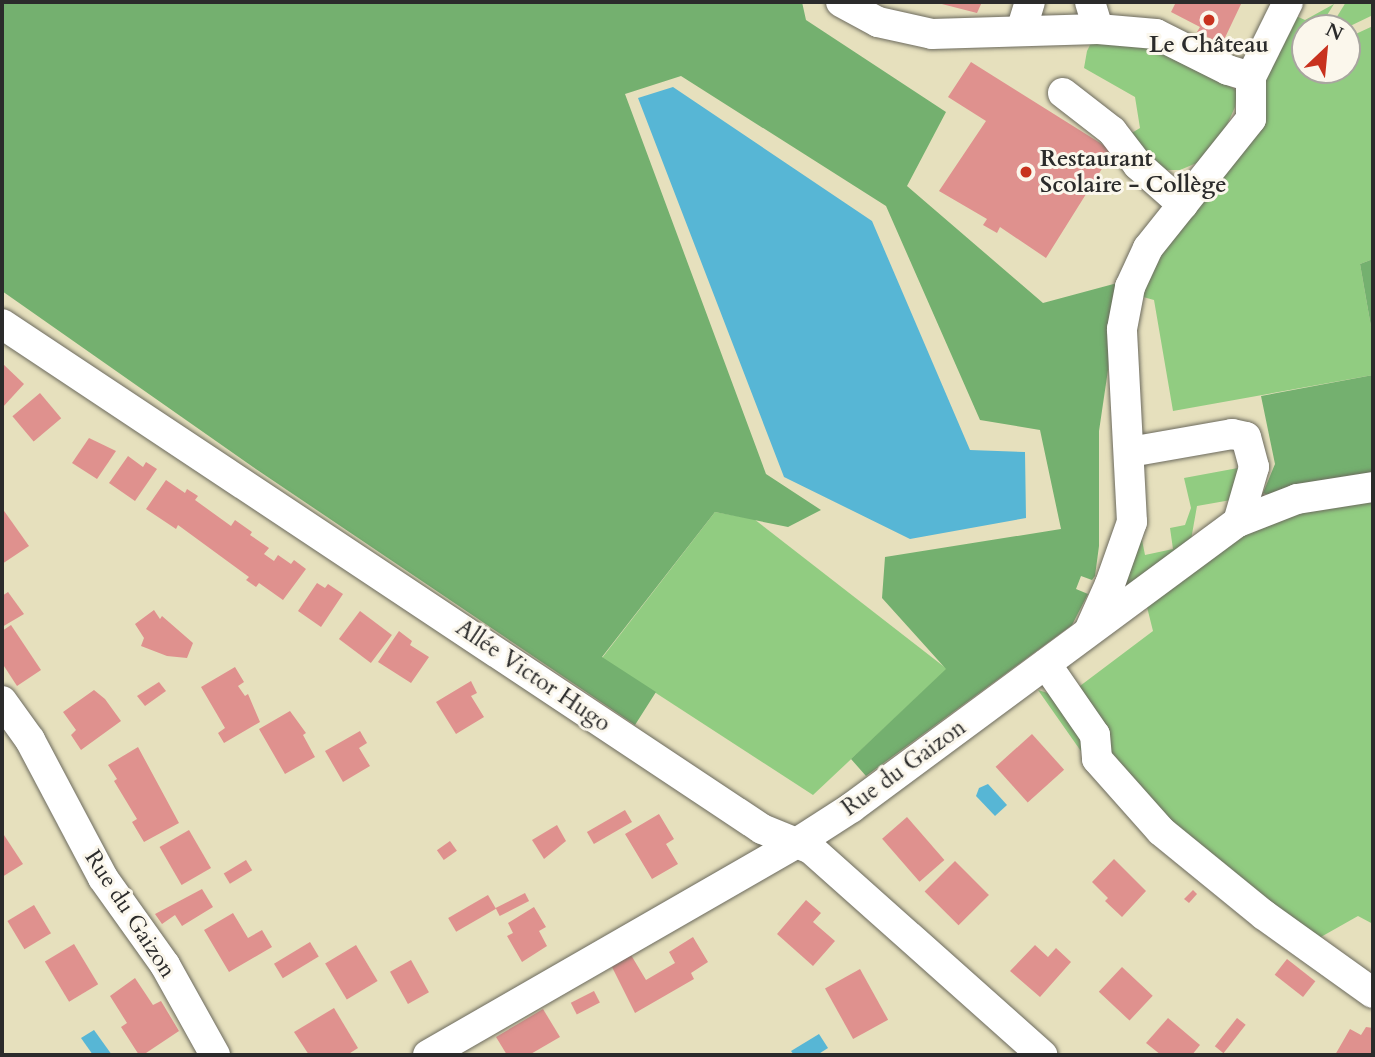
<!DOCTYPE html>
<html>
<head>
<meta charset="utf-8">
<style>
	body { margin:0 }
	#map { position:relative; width:1375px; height:1057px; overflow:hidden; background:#e6e0bd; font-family:Cardo,serif }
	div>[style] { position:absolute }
	.green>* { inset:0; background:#91cc81 }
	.forest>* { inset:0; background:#74b06f }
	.water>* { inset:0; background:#57b6d5 }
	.building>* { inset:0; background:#df918e; transform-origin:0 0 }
	.roads { filter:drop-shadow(0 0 2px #6c6a5e) drop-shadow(0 0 2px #6c6a5e) }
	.minor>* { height:30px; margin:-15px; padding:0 15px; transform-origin:15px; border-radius:15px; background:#fff }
	.dots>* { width:19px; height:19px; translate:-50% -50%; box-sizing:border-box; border:4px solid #fbf7ec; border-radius:50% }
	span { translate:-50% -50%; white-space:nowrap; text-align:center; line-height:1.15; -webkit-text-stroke:6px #fbf7ec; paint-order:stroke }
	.poi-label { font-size:23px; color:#2b2b2b; font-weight:700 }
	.left { translate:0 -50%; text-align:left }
	.street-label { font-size:23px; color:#2b2b2b }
	.frame { position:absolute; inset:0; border:4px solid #2b2b2b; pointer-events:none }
	.north { position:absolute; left:1291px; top:14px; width:70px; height:70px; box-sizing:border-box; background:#fbf7ec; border:2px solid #a8a59f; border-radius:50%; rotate:26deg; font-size:19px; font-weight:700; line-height:28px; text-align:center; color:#2b2b2b }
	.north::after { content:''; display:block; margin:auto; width:24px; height:32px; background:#c8321e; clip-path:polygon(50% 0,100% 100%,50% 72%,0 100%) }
</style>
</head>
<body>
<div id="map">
	<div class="green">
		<div style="clip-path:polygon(1346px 2px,1373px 2px,1373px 15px,1346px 28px,1330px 28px)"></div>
		<div style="clip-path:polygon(1334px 4px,1319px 28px,1305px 28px,1305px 70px,1347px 70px,1347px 38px,1373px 26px,1373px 259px,1360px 264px,1373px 338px,1373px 375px,1173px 411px,1154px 300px,1136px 295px,1265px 78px,1296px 16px,1305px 20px)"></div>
		<div style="clip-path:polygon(1093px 39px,1149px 42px,1203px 68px,1237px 91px,1235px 107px,1227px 125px,1199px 162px,1180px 170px,1158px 170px,1130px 134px,1140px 128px,1135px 97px,1084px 68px,1087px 51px)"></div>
		<div style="clip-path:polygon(1238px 468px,1241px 477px,1231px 500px,1197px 506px,1191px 540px,1123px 590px,1141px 535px,1145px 555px,1173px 549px,1170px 528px,1185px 525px,1191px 508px,1184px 478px)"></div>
		<div style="clip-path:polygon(1373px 501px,1373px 924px,1358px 916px,1312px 942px,1097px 774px,1038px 690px,1064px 698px,1145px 637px,1153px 631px,1146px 603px,1236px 537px,1305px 511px)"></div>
		<div style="clip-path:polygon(715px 512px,754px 519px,947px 669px,813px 795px,602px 658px)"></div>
	</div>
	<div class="forest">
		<div style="clip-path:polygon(2px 2px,802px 2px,806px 20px,946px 112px,907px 186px,1043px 303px,1121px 282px,1099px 431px,1099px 546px,1095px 576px,1092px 580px,1081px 576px,1076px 589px,1088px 594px,1072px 625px,866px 776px,851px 759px,946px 669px,882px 598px,885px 557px,1061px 529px,1040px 430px,980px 420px,886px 206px,681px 76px,625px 94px,766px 474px,821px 510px,788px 527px,715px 512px,602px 657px,656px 692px,635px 725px,253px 467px,2px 291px)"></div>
		<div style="clip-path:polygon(1373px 259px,1373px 338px,1360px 264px)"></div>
		<div style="clip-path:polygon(1373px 375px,1373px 476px,1271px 496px,1263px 493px,1275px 464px,1261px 396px)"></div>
	</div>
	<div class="water">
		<div style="clip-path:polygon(673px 87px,872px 221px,970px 450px,1025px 452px,1026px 518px,910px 539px,784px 477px,638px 98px)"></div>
		<div style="clip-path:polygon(988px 784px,1007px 805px,995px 816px,976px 796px,979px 788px)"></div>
		<div style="clip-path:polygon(94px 1030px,112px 1055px,93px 1055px,81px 1038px)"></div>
		<div style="clip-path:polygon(819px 1034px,828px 1048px,817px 1055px,794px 1055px,791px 1051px)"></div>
	</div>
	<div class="building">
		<div style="clip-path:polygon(934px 2px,982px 2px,977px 13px)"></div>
		<div style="clip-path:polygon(1176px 2px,1242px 2px,1222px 44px,1197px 32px,1200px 27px,1171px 12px)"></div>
		<div style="clip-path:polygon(971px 62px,1113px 151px,1046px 258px,1000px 227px,997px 233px,983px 225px,987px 219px,939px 191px,986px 121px,948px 97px)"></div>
		<div style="clip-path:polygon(2px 363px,24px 384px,2px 408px)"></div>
		<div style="left:40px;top:393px;width:33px;height:36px;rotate:50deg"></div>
		<div style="clip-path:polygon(89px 438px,116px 451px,97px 479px,72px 463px)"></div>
		<div style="clip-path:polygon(128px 456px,143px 467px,146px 462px,157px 469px,135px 501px,109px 483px)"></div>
		<div style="clip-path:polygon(166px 480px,185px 493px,187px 489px,198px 496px,195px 500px,231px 526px,235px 520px,252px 532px,250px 535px,269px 548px,264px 554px,274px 561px,278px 555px,291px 564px,294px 560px,306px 569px,283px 600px,259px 583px,256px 587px,246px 580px,249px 577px,178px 525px,176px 529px,146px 509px)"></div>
		<div style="clip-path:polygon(2px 508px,29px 546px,2px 564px)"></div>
		<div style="clip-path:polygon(317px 583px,325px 588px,328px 584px,343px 594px,321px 627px,298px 611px)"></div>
		<div style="clip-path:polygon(8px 592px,24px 614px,2px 627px,2px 596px)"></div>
		<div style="clip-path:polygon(154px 610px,160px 619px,162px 616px,193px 643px,187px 658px,167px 656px,141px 646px,144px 638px,135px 624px)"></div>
		<div style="left:360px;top:611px;width:40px;height:35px;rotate:37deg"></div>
		<div style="clip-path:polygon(11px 625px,41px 670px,17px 686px,2px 663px,2px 631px)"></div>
		<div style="clip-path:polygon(399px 631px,412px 641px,410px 645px,429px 657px,411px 683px,378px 662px)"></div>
		<div style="clip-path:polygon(235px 667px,244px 682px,238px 686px,245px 696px,248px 694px,260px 722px,224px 743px,218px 733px,225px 728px,201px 687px)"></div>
		<div style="clip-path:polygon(471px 681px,477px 693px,471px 696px,484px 717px,456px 734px,436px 702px)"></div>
		<div style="clip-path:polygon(159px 682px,166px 691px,145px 706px,137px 696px)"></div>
		<div style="clip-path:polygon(94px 690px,105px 699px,121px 721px,81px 750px,71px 735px,76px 730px,63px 712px)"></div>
		<div style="clip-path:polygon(290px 711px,306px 733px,303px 735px,315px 757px,285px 774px,259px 729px)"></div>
		<div style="clip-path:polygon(360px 731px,367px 743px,359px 748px,370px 766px,343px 782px,325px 751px)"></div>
		<div style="left:1032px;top:734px;width:48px;height:49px;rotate:48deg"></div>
		<div style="clip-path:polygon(138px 747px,179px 823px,144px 842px,132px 822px,137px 819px,114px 781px,117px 779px,108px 765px)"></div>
		<div style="left:625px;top:810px;width:14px;height:44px;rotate:60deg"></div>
		<div style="clip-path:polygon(659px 814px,674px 839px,666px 844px,678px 864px,652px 879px,625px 834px)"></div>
		<div style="left:907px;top:817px;width:57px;height:33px;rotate:49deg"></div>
		<div style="clip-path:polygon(557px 825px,566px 841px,544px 859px,532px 840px)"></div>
		<div style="left:189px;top:830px;width:44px;height:34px;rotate:60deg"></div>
		<div style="clip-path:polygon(2px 832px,23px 864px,2px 877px)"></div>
		<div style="left:450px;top:841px;width:12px;height:16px;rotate:55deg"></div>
		<div style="clip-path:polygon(1114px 859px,1146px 891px,1122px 917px,1105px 901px,1108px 898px,1092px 882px)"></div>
		<div style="left:246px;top:860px;width:12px;height:26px;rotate:59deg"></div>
		<div style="left:955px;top:861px;width:48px;height:43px;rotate:45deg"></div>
		<div style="clip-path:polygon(202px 889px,213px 907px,182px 926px,175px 915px,162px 924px,155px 914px)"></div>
		<div style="clip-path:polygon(1193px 890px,1197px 894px,1189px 903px,1184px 899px)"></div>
		<div style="left:525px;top:893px;width:9px;height:33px;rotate:63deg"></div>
		<div style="left:488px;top:895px;width:16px;height:46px;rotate:60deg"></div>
		<div style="clip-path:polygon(806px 900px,821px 913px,813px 922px,835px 941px,813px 966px,777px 934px)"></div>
		<div style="left:34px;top:905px;width:33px;height:31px;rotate:59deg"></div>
		<div style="clip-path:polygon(534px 907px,546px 927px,539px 931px,547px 946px,522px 962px,507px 936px,513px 933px,508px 923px)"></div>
		<div style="clip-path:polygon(233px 913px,248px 938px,262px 930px,272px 947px,229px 972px,204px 930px)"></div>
		<div style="clip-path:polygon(693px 937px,708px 962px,691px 973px,694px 979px,635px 1013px,612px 967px,631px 955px,646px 980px,675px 963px,669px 952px)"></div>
		<div style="left:310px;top:942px;width:17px;height:42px;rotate:59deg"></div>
		<div style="left:74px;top:944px;width:47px;height:34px;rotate:59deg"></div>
		<div style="left:356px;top:945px;width:42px;height:36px;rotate:59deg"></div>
		<div style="clip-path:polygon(1035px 945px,1048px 957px,1056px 948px,1071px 962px,1040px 997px,1010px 971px)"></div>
		<div style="left:1287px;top:959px;width:36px;height:20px;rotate:38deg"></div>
		<div style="left:411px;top:960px;width:37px;height:24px;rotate:61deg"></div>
		<div style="left:1122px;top:967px;width:42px;height:34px;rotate:43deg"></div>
		<div style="left:860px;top:969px;width:58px;height:40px;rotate:61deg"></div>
		<div style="clip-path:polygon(135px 978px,153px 1005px,161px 1001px,179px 1031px,143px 1055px,139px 1055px,121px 1027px,127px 1023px,110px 996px)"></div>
		<div style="left:594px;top:991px;width:13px;height:26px;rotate:63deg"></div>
		<div style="clip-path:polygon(334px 1008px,358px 1048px,347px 1055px,309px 1055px,294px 1032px)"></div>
		<div style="clip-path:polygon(543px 1009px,560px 1037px,529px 1055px,507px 1055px,496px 1037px)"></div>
		<div style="clip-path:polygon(1168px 1018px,1200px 1045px,1192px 1055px,1161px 1055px,1146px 1043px)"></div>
		<div style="left:1237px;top:1018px;width:11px;height:36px;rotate:38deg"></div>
		<div style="clip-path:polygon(1366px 1027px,1373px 1028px,1373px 1055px,1335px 1055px,1350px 1029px,1361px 1035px)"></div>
	</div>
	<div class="roads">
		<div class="minor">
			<div style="left:841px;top:2px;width:42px;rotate:28.4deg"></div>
			<div style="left:878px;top:22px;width:55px;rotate:12.5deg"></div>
			<div style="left:932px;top:34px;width:166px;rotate:-1.7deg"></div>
			<div style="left:1098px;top:29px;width:58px;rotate:4.9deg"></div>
			<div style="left:1156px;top:34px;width:80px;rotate:26.6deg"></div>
			<div style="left:1228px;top:70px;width:24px;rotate:17deg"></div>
			<div style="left:1090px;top:2px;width:28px;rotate:73deg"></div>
			<div style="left:1021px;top:31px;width:30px;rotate:-73deg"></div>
			<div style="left:1063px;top:93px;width:62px;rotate:37.8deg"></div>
			<div style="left:1112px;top:131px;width:43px;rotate:52.6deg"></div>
			<div style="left:1138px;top:165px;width:60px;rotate:41.6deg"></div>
			<div style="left:2px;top:324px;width:912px;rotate:33.6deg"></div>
			<div style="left:762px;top:829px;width:53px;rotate:22.2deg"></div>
			<div style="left:811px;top:849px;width:310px;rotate:41.7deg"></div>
			<div style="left:1130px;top:452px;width:104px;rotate:-10deg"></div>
			<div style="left:1232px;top:434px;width:14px;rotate:12deg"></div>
			<div style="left:1246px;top:437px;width:31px;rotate:75deg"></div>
			<div style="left:1254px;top:467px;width:57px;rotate:106.2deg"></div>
			<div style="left:1089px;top:631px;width:51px;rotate:-65.9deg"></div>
			<div style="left:1110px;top:584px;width:66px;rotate:-70.5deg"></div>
			<div style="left:1132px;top:522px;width:193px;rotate:-93deg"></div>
			<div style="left:1122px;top:329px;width:43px;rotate:-79.2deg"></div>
			<div style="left:1130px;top:287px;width:43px;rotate:-65.2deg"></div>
			<div style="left:1148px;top:248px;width:165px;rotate:-51.4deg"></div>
			<div style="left:1251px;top:119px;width:42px;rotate:-90deg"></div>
			<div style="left:1251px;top:77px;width:84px;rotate:-63.7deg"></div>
			<div style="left:1046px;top:664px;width:86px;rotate:55.4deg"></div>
			<div style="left:1095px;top:735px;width:24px;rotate:85deg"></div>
			<div style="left:1097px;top:759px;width:96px;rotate:48.4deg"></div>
			<div style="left:1161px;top:831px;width:133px;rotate:39.2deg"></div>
			<div style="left:1264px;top:915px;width:134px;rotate:35.6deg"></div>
			<div style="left:2px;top:701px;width:48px;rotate:54.3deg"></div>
			<div style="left:30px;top:740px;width:156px;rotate:62.1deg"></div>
			<div style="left:103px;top:878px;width:107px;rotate:54.5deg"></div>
			<div style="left:165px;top:965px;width:103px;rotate:60.9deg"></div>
			<div style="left:428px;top:1055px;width:423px;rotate:-29.9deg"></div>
			<div style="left:795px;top:844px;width:67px;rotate:-32.7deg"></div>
			<div style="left:851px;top:808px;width:481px;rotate:-36.5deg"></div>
			<div style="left:1238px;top:522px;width:63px;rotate:-21.3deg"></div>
			<div style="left:1297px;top:499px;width:77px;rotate:-9deg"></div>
		</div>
	</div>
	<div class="dots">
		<div style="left:1209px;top:20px;background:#c8321e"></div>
		<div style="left:1026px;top:172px;background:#c8321e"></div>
	</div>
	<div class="poi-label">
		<span style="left:1209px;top:45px">Le Château</span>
		<span class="left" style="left:1040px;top:172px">Restaurant<br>Scolaire - Collège</span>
	</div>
	<div class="street-label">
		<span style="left:533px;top:676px;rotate:34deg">Allée Victor Hugo</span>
		<span style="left:904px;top:768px;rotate:-36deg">Rue du Gaizon</span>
		<span style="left:130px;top:914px;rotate:57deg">Rue du Gaizon</span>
	</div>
	<div class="frame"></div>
	<div class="north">N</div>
</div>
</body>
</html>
